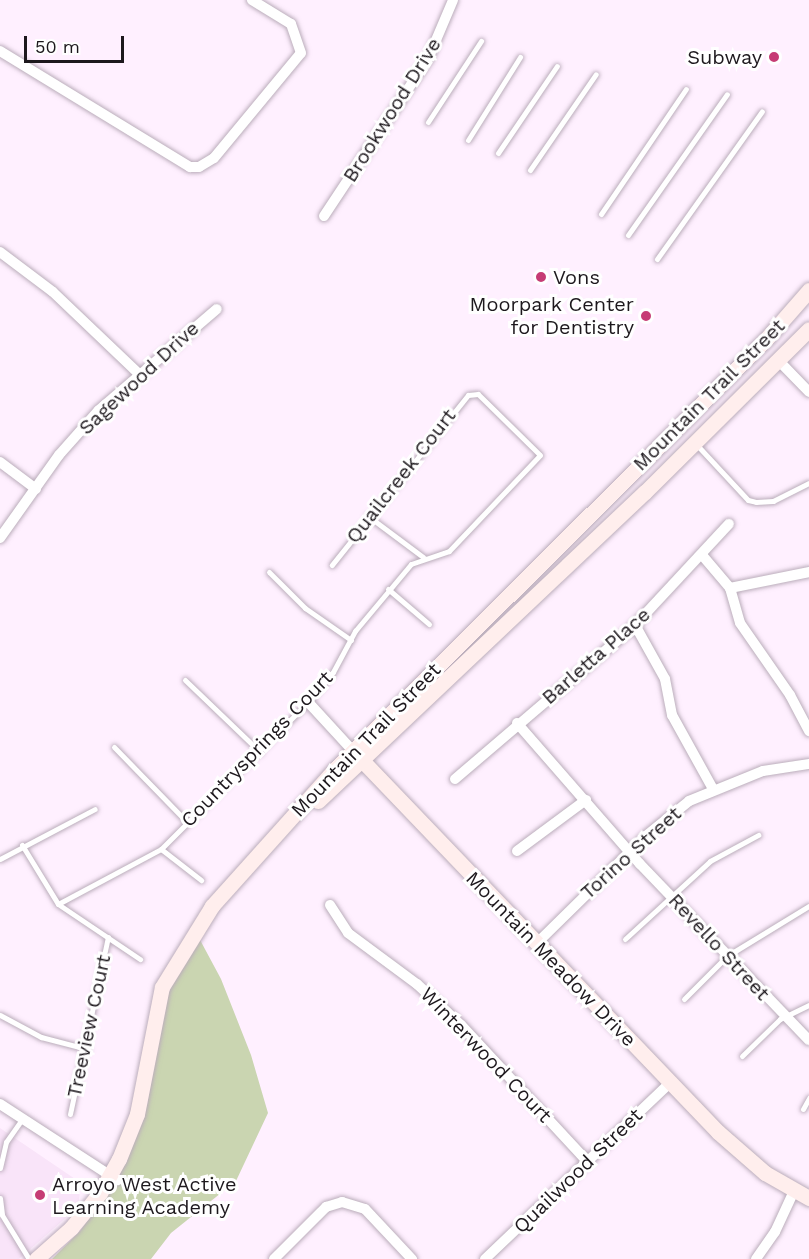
<!DOCTYPE html>
<html>
<head>
<meta charset="utf-8">
<style>
	body { margin:0 }
	#map { position:relative; width:809px; height:1259px; overflow:hidden; background:#fff0ff; font-family:"Work Sans",sans-serif }
	div>[style] { position:absolute }
	.built>* { inset:0; background:#f9e4f9 }
	.green>* { inset:0; background:#cad5b1 }
	.roads { filter:drop-shadow(0 0 2px #bbadbb) drop-shadow(0 0 2px #bbadbb) }
	.lane>* { height:5px; margin:-2.5px; padding:0 2.5px; transform-origin:2.5px; border-radius:2.5px; background:#fff }
	.street>* { height:10px; margin:-5px; padding:0 5px; transform-origin:5px; border-radius:5px; background:#fff }
	.secondary>* { height:15px; margin:-7.5px; padding:0 7.5px; transform-origin:7.5px; border-radius:7.5px; background:#ffeeed }
	.dots>* { width:16px; height:16px; translate:-50% -50%; box-sizing:border-box; border:3px solid #fff; border-radius:50% }
	span { translate:-50% -50%; white-space:nowrap; text-align:center; line-height:1.15; -webkit-text-stroke:6px #fff; paint-order:stroke }
	.poi-label { font-size:20px; color:#1d181d }
	.right { translate:-100% -50%; text-align:right }
	.left { translate:0 -50%; text-align:left }
	.street-label { font-size:20px; color:#1d181d }
	.scale { position:absolute; left:24px; top:36px; width:100px; height:27px; box-sizing:border-box; border:3px solid #1d181d; border-top:0; padding-left:8px; font-size:18px; line-height:21px; white-space:nowrap; color:#1d181d; -webkit-text-stroke:4px #fff; paint-order:stroke }
</style>
</head>
<body>
<div id="map">
	<div class="built">
		<div style="clip-path:polygon(0 1128px,81px 1183px,78px 1207px,19px 1259px,0 1259px)"></div>
	</div>
	<div class="green">
		<div style="clip-path:polygon(199px 938px,221px 979px,251px 1055px,268px 1113px,236px 1181px,171px 1233px,151px 1259px,52px 1259px,80px 1231px,117px 1180px,147px 1105px,164px 1007px,172px 984px)"></div>
	</div>
	<div class="roads">
		<div class="lane">
			<div style="left:428px;top:122px;width:97px;rotate:-56.8deg"></div>
			<div style="left:468px;top:140px;width:98px;rotate:-57.9deg"></div>
			<div style="left:498px;top:153px;width:105px;rotate:-55.9deg"></div>
			<div style="left:530px;top:170px;width:116px;rotate:-55.5deg"></div>
			<div style="left:601px;top:214px;width:151px;rotate:-55.8deg"></div>
			<div style="left:628px;top:235px;width:172px;rotate:-54.9deg"></div>
			<div style="left:657px;top:259px;width:181px;rotate:-54.6deg"></div>
			<div style="left:696px;top:444px;width:76px;rotate:47.1deg"></div>
			<div style="left:748px;top:500px;width:8px;rotate:14deg"></div>
			<div style="left:756px;top:502px;width:17px;rotate:-3deg"></div>
			<div style="left:773px;top:501px;width:40px;rotate:-26.6deg"></div>
			<div style="left:368px;top:516px;width:69px;rotate:36.7deg"></div>
			<div style="left:269px;top:572px;width:51px;rotate:45deg"></div>
			<div style="left:305px;top:608px;width:56px;rotate:34.8deg"></div>
			<div style="left:388px;top:589px;width:54px;rotate:40.5deg"></div>
			<div style="left:185px;top:680px;width:104px;rotate:43.8deg"></div>
			<div style="left:114px;top:747px;width:105px;rotate:45.8deg"></div>
			<div style="left:22px;top:845px;width:69px;rotate:58.6deg"></div>
			<div style="left:58px;top:904px;width:99px;rotate:33.9deg"></div>
			<div style="left:161px;top:849px;width:51px;rotate:37.8deg"></div>
			<div style="left:0;top:859px;width:107px;rotate:-27.8deg"></div>
			<div style="left:58px;top:904px;width:117px;rotate:-28.1deg"></div>
			<div style="left:161px;top:849px;width:208px;rotate:-45deg"></div>
			<div style="left:308px;top:702px;width:39px;rotate:-50deg"></div>
			<div style="left:333px;top:672px;width:47px;rotate:-61.8deg"></div>
			<div style="left:355px;top:631px;width:87px;rotate:-50.1deg"></div>
			<div style="left:411px;top:564px;width:40px;rotate:-18.9deg"></div>
			<div style="left:449px;top:551px;width:132px;rotate:-46.5deg"></div>
			<div style="left:540px;top:455px;width:87px;rotate:-135.5deg"></div>
			<div style="left:478px;top:394px;width:10px;rotate:174deg"></div>
			<div style="left:468px;top:395px;width:218px;rotate:128.7deg"></div>
			<div style="left:625px;top:939px;width:115px;rotate:-42.5deg"></div>
			<div style="left:710px;top:861px;width:55px;rotate:-28.4deg"></div>
			<div style="left:684px;top:999px;width:61px;rotate:-45deg"></div>
			<div style="left:727px;top:956px;width:96px;rotate:-31.4deg"></div>
			<div style="left:0;top:1015px;width:47px;rotate:28.2deg"></div>
			<div style="left:41px;top:1037px;width:48px;rotate:14.6deg"></div>
			<div style="left:742px;top:1056px;width:53px;rotate:-44.2deg"></div>
			<div style="left:780px;top:1019px;width:32px;rotate:-26deg"></div>
			<div style="left:803px;top:1109px;width:13px;rotate:-61deg"></div>
			<div style="left:70px;top:1114px;width:181px;rotate:-77.9deg"></div>
			<div style="left:0;top:1168px;width:27px;rotate:-77deg"></div>
			<div style="left:6px;top:1142px;width:28px;rotate:-55deg"></div>
			<div style="left:0;top:1198px;width:17px;rotate:83deg"></div>
			<div style="left:2px;top:1215px;width:52px;rotate:58.5deg"></div>
		</div>
		<div class="street">
			<div style="left:0;top:51px;width:223px;rotate:31.4deg"></div>
			<div style="left:190px;top:167px;width:9px"></div>
			<div style="left:199px;top:167px;width:17px;rotate:-31deg"></div>
			<div style="left:214px;top:158px;width:136px;rotate:-50.4deg"></div>
			<div style="left:301px;top:53px;width:31px;rotate:-109deg"></div>
			<div style="left:291px;top:24px;width:46px;rotate:-148.4deg"></div>
			<div style="left:324px;top:216px;width:188px;rotate:-56.5deg"></div>
			<div style="left:428px;top:59px;width:64px;rotate:-67deg"></div>
			<div style="left:0;top:252px;width:66px;rotate:37deg"></div>
			<div style="left:53px;top:292px;width:119px;rotate:43.6deg"></div>
			<div style="left:779px;top:361px;width:43px;rotate:45.9deg"></div>
			<div style="left:0;top:462px;width:45px;rotate:36.9deg"></div>
			<div style="left:0;top:538px;width:102px;rotate:-54.6deg"></div>
			<div style="left:59px;top:455px;width:60px;rotate:-48.4deg"></div>
			<div style="left:99px;top:410px;width:155px;rotate:-40.6deg"></div>
			<div style="left:702px;top:555px;width:43px;rotate:49.7deg"></div>
			<div style="left:730px;top:588px;width:36px;rotate:74deg"></div>
			<div style="left:740px;top:623px;width:88px;rotate:55.2deg"></div>
			<div style="left:790px;top:695px;width:41px;rotate:62.2deg"></div>
			<div style="left:730px;top:588px;width:81px;rotate:-11.4deg"></div>
			<div style="left:635px;top:625px;width:62px;rotate:60.9deg"></div>
			<div style="left:665px;top:679px;width:37px;rotate:79deg"></div>
			<div style="left:672px;top:715px;width:85px;rotate:61deg"></div>
			<div style="left:308px;top:702px;width:67px;rotate:47.4deg"></div>
			<div style="left:517px;top:723px;width:187px;rotate:48.9deg"></div>
			<div style="left:640px;top:864px;width:244px;rotate:46.2deg"></div>
			<div style="left:455px;top:779px;width:237px;rotate:-40.5deg"></div>
			<div style="left:635px;top:625px;width:138px;rotate:-47.1deg"></div>
			<div style="left:517px;top:851px;width:86px;rotate:-36.5deg"></div>
			<div style="left:330px;top:905px;width:33px;rotate:57deg"></div>
			<div style="left:348px;top:933px;width:86px;rotate:36.5deg"></div>
			<div style="left:417px;top:984px;width:60px;rotate:43deg"></div>
			<div style="left:461px;top:1025px;width:185px;rotate:47.2deg"></div>
			<div style="left:536px;top:944px;width:154px;rotate:-44.5deg"></div>
			<div style="left:646px;top:836px;width:55px;rotate:-39.1deg"></div>
			<div style="left:689px;top:801px;width:80px;rotate:-22.1deg"></div>
			<div style="left:763px;top:771px;width:47px;rotate:-8.7deg"></div>
			<div style="left:0;top:1104px;width:140px;rotate:33deg"></div>
			<div style="left:274px;top:1259px;width:74px;rotate:-45deg"></div>
			<div style="left:326px;top:1207px;width:17px;rotate:-17deg"></div>
			<div style="left:342px;top:1202px;width:24px;rotate:17deg"></div>
			<div style="left:365px;top:1209px;width:69px;rotate:46.8deg"></div>
			<div style="left:485px;top:1259px;width:255px;rotate:-43.6deg"></div>
			<div style="left:756px;top:1259px;width:33px;rotate:-55deg"></div>
			<div style="left:775px;top:1232px;width:45px;rotate:-65.1deg"></div>
		</div>
		<div class="secondary">
			<div style="left:355px;top:753px;width:525px;rotate:46.24deg"></div>
			<div style="left:718px;top:1132px;width:62px;rotate:41.1deg"></div>
			<div style="left:765px;top:1173px;width:51px;rotate:29.6deg"></div>
			<div style="left:318px;top:801px;width:450px;rotate:-43.4deg"></div>
			<div style="left:645px;top:492px;width:231px;rotate:-44.8deg"></div>
			<div style="left:36px;top:1259px;width:47px;rotate:-41.5deg"></div>
			<div style="left:71px;top:1228px;width:45px;rotate:-50.4deg"></div>
			<div style="left:100px;top:1193px;width:39px;rotate:-61deg"></div>
			<div style="left:119px;top:1159px;width:48px;rotate:-68.2deg"></div>
			<div style="left:137px;top:1114px;width:129px;rotate:-78.9deg"></div>
			<div style="left:162px;top:987px;width:95px;rotate:-58.3deg"></div>
			<div style="left:212px;top:906px;width:183px;rotate:-48.1deg"></div>
			<div style="left:334px;top:770px;width:612px;rotate:-44.93deg"></div>
			<div style="left:767px;top:338px;width:64px;rotate:-48.8deg"></div>
		</div>
	</div>
	<div class="dots">
		<div style="left:774px;top:57px;background:#c63c75"></div>
		<div style="left:541px;top:277px;background:#c63c75"></div>
		<div style="left:646px;top:316px;background:#c63c75"></div>
		<div style="left:40px;top:1195px;background:#c63c75"></div>
	</div>
	<div class="poi-label">
		<span class="right" style="left:762px;top:57px">Subway</span>
		<span class="left" style="left:553px;top:277px">Vons</span>
		<span class="right" style="left:634px;top:316px">Moorpark Center<br>for Dentistry</span>
		<span class="left" style="left:52px;top:1196px">Arroyo West Active<br>Learning Academy</span>
	</div>
	<div class="street-label">
		<span style="left:392px;top:110px;rotate:-58deg">Brookwood Drive</span>
		<span style="left:139px;top:378px;rotate:-43deg">Sagewood Drive</span>
		<span style="left:709px;top:395px;rotate:-45deg">Mountain Trail Street</span>
		<span style="left:401px;top:476px;rotate:-52deg">Quailcreek Court</span>
		<span style="left:596px;top:656px;rotate:-41deg">Barletta Place</span>
		<span style="left:366px;top:740px;rotate:-46deg">Mountain Trail Street</span>
		<span style="left:257px;top:749px;rotate:-46deg">Countrysprings Court</span>
		<span style="left:631px;top:853px;rotate:-42deg">Torino Street</span>
		<span style="left:719px;top:947px;rotate:47deg">Revello Street</span>
		<span style="left:551px;top:959px;rotate:46deg">Mountain Meadow Drive</span>
		<span style="left:89px;top:1026px;rotate:-78deg">Treeview Court</span>
		<span style="left:486px;top:1055px;rotate:46deg">Winterwood Court</span>
		<span style="left:578px;top:1171px;rotate:-44deg">Quailwood Street</span>
	</div>
	<div class="scale">50 m</div>
</div>
</body>
</html>
